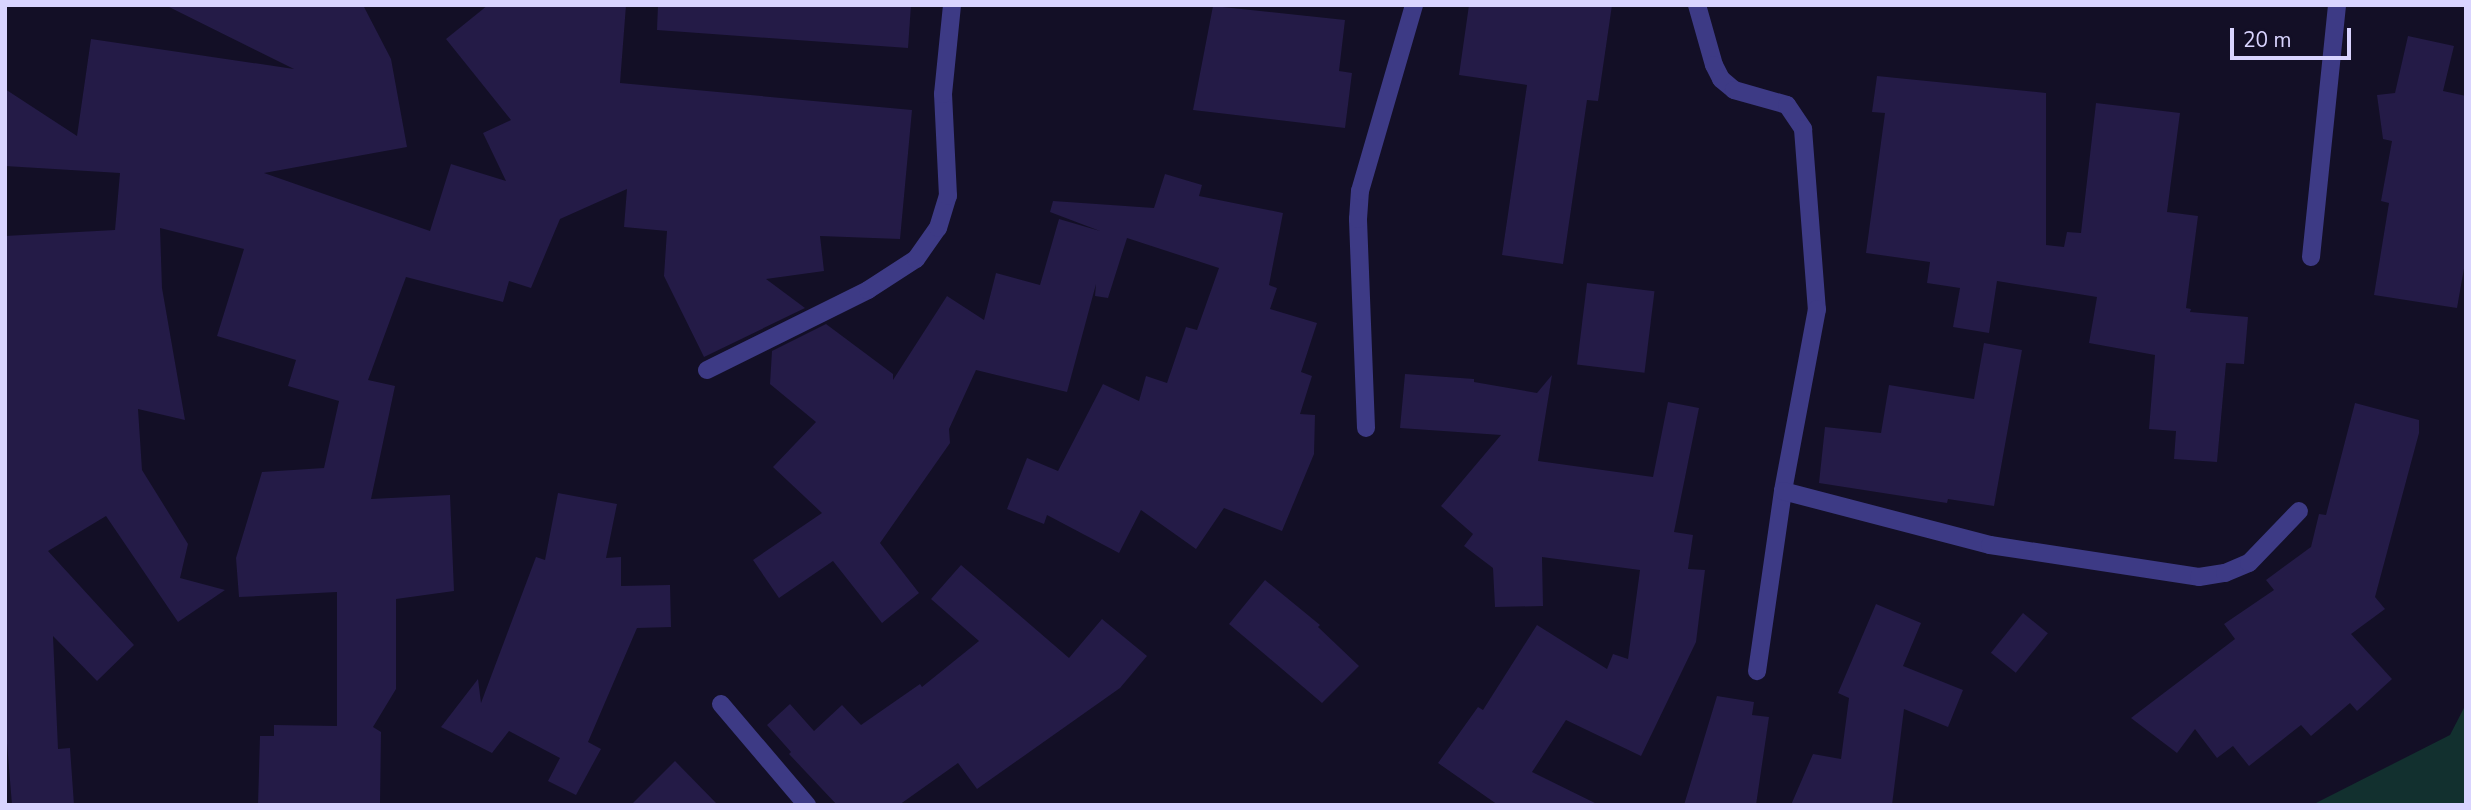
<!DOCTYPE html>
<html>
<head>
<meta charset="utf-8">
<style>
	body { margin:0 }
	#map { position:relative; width:2471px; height:810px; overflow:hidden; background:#130f26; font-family:"Nunito Sans",sans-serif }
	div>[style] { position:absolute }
	.green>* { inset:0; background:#12302f }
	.building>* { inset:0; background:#241b47; transform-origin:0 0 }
	.street>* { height:18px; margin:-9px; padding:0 9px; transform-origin:9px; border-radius:9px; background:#3d3a85 }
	span { translate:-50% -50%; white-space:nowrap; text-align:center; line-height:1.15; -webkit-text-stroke:5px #130f26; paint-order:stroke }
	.frame { position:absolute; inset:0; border:7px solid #d9d4ff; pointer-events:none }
	.scale { position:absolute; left:2230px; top:28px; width:121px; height:32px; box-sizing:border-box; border:4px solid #d9d4ff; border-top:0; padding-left:9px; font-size:21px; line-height:24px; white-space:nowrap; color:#d9d4ff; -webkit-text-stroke:5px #130f26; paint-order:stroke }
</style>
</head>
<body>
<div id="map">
	<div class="green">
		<div style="clip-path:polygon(2466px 704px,2466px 805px,2312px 805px,2450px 735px)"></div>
	</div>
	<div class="building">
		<div style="clip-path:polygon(165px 5px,363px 5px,391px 59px,407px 147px,264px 173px,430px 231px,451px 164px,506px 181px,483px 133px,511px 120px,446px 39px,488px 5px,626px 5px,620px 83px,912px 110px,900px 239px,820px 236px,824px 271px,766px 279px,805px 308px,704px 357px,664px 276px,667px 231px,624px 227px,627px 189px,560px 219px,531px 288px,509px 281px,503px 302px,406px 277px,368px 380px,395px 386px,371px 499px,450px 495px,454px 591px,396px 599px,396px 689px,373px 727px,381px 732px,380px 805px,258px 805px,260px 736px,274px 736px,274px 725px,337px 726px,337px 592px,239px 597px,236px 558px,262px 472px,324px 468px,339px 401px,288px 386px,296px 360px,217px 336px,244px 249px,160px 228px,162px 288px,185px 420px,138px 409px,142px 470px,188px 544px,180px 578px,225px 590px,178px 622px,106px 516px,48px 551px,134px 645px,97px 681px,53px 636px,58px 749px,70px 748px,74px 805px,12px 805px,5px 719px,5px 236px,115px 230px,120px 173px,5px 166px,5px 89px,77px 136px,91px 39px,294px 69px)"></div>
		<div style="clip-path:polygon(658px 5px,911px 5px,908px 48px,657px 30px)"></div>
		<div style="clip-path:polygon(1469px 5px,1612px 5px,1598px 101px,1587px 100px,1563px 264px,1502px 255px,1527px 85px,1459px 75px)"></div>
		<div style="clip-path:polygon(1213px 6px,1345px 20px,1339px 71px,1352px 73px,1345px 128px,1193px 110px)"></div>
		<div style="clip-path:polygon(2408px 36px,2454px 46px,2443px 91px,2466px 96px,2466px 257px,2457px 308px,2374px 295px,2389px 203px,2381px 201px,2392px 141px,2383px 139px,2377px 95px,2395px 93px)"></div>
		<div style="clip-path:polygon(1877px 76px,2046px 93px,2046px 245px,2064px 247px,2067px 232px,2081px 233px,2096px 103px,2180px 113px,2167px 212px,2198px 216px,2186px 308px,2191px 309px,2190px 312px,2248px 317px,2244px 364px,2226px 363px,2217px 462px,2174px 459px,2176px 431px,2149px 429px,2155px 355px,2089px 343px,2097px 297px,1997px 281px,1989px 333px,1953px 327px,1960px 288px,1927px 283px,1930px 262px,1866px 253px,1885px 113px,1872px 112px)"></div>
		<div style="clip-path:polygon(1165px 174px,1202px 185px,1199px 196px,1283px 213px,1269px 285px,1277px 288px,1270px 309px,1317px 323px,1301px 372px,1312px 376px,1300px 414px,1315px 415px,1314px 454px,1282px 531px,1224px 508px,1196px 549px,1141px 510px,1119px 553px,1047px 515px,1044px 524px,1007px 509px,1027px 458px,1058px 471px,1103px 384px,1139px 401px,1146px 376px,1167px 383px,1186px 327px,1197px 330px,1219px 268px,1127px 238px,1108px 298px,1095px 296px,1096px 284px,1067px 392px,976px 370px,949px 429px,950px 443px,880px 543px,919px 593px,882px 623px,833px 561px,779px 598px,753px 560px,822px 513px,773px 467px,816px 422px,770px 384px,772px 351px,826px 324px,893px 374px,893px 380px,947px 296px,984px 320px,996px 273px,1040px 285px,1059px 219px,1100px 231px,1050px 212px,1053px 201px,1154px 208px)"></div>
		<div style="left:1587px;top:283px;width:68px;height:82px;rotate:7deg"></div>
		<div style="clip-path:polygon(1984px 343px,2022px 350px,1994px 506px,1948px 499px,1947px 503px,1819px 483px,1825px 427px,1881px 433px,1889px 385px,1974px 399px)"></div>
		<div style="clip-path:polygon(1405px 374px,1474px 379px,1474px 382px,1537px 393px,1552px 375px,1538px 461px,1653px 477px,1668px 402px,1699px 408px,1674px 532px,1693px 535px,1688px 569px,1705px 570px,1696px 642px,1641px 756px,1566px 720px,1532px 772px,1599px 805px,1498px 805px,1438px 763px,1478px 707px,1483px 710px,1537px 625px,1607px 669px,1613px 654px,1628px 659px,1640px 570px,1542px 557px,1543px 606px,1495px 607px,1493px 568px,1464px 546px,1473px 534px,1441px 506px,1501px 435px,1400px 428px)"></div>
		<div style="clip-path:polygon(2355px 403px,2419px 420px,2419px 433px,2375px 597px,2385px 609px,2351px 634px,2392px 679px,2357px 711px,2350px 703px,2311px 736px,2301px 725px,2249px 766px,2233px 746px,2217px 758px,2195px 729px,2177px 753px,2131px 718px,2235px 639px,2224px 624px,2274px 590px,2266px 580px,2311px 547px,2319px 514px,2326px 515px)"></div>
		<div style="clip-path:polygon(558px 493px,617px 504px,606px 558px,621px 557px,621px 586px,670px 585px,671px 627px,637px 628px,588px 742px,601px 749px,576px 795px,548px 781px,560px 758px,509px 731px,492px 753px,441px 727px,478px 679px,481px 703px,536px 557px,545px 560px)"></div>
		<div style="clip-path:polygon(961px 565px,1069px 658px,1102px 619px,1147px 656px,1120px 688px,977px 789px,958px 763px,899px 805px,837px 805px,789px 754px,791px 752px,767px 725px,790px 704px,814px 731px,842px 705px,861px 725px,920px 684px,922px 687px,979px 641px,931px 599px)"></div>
		<div style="clip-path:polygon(1265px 580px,1320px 625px,1318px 627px,1359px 666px,1322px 703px,1229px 624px)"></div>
		<div style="clip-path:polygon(1876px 604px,1921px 623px,1903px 666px,1963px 690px,1948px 727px,1904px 709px,1892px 805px,1791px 805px,1813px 754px,1841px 759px,1849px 698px,1838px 693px)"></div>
		<div style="left:2023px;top:613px;width:32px;height:51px;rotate:39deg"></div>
		<div style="clip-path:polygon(1717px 696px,1754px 702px,1752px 715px,1769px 717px,1756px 805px,1684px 805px)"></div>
		<div style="clip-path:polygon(675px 761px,718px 805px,631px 805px)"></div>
	</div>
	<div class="street">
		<div style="left:1697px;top:5px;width:62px;rotate:74.2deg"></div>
		<div style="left:1714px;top:65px;width:16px;rotate:63deg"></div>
		<div style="left:1721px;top:79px;width:17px;rotate:40deg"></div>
		<div style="left:1734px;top:90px;width:55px;rotate:15.8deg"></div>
		<div style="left:1787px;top:105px;width:29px;rotate:56deg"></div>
		<div style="left:1803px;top:129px;width:181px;rotate:85.6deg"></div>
		<div style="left:1817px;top:309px;width:185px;rotate:100.6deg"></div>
		<div style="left:1783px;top:491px;width:182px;rotate:98.2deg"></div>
		<div style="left:2311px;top:257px;width:253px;rotate:-84.1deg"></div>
		<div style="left:707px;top:370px;width:180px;rotate:-26.4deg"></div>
		<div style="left:868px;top:290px;width:57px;rotate:-32.9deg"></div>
		<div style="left:916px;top:259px;width:38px;rotate:-55deg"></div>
		<div style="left:938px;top:228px;width:34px;rotate:-73deg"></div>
		<div style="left:948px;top:196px;width:102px;rotate:-92.8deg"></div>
		<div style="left:943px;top:94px;width:89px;rotate:-84.2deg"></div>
		<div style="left:1366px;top:428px;width:209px;rotate:-92.2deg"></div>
		<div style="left:1358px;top:219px;width:28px;rotate:-86deg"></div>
		<div style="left:1360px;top:191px;width:194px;rotate:-73.8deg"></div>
		<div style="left:1783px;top:491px;width:214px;rotate:14.6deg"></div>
		<div style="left:1990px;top:545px;width:211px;rotate:8.7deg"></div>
		<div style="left:2199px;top:577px;width:26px;rotate:-9deg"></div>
		<div style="left:2225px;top:573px;width:26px;rotate:-23deg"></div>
		<div style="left:2249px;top:563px;width:72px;rotate:-46.1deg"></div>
		<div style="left:721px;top:704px;width:133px;rotate:49.6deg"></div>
	</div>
	<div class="frame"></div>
	<div class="scale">20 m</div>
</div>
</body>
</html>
